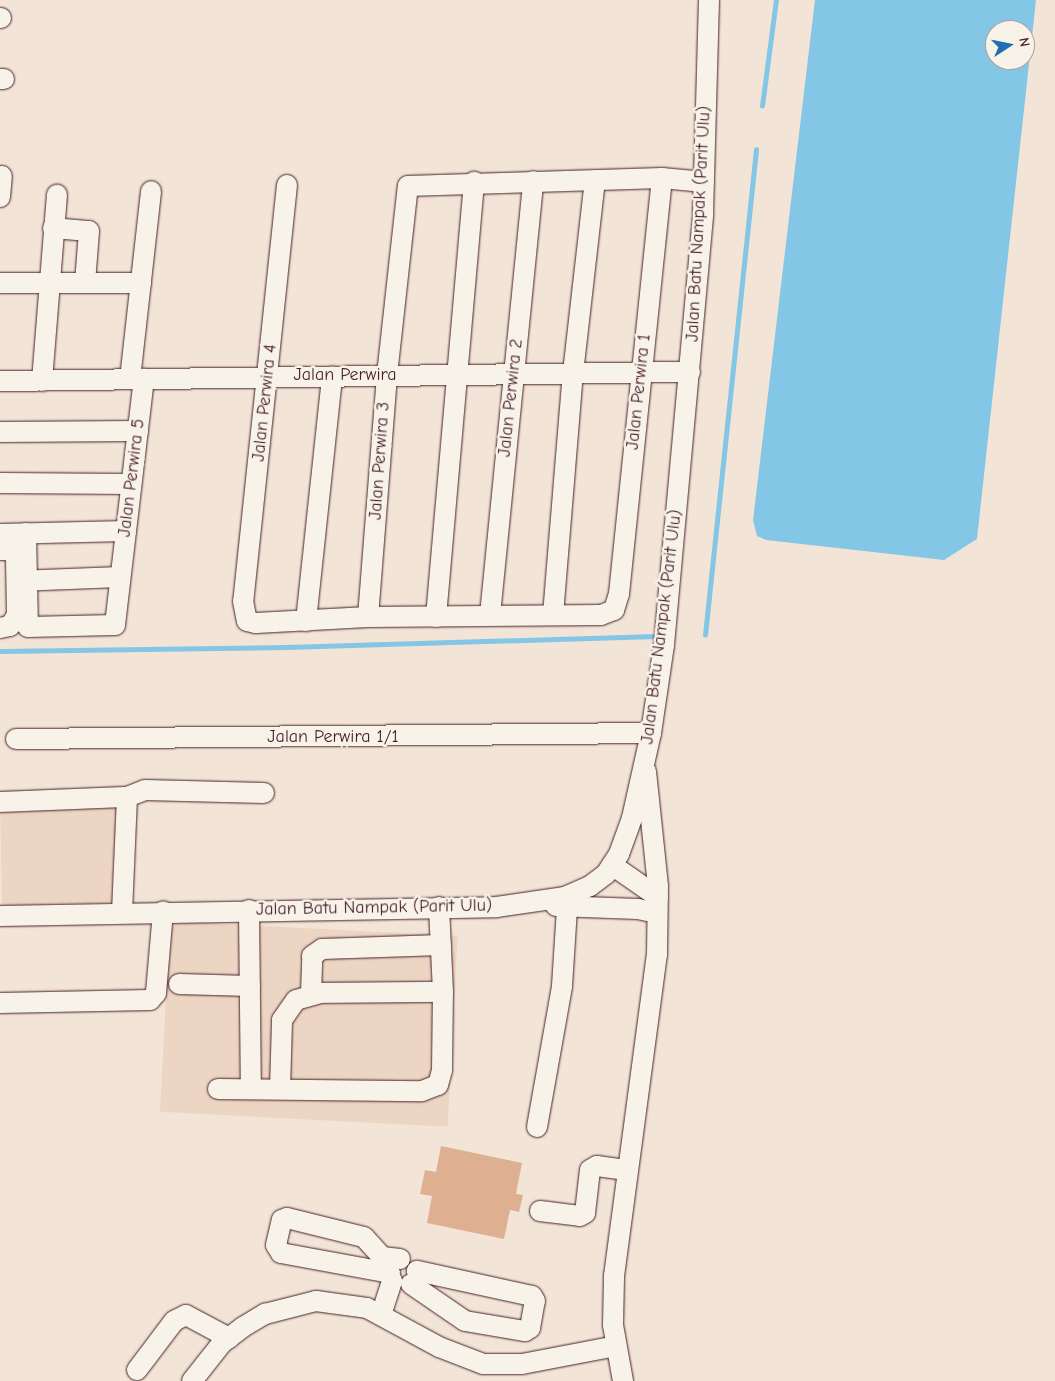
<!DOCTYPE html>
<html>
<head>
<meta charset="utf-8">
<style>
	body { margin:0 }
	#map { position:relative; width:1055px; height:1381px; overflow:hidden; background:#f2e5d7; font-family:"Comic Neue",sans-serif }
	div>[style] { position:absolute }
	.built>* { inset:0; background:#ecd5c2; transform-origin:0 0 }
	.water>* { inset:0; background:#84c6e5 }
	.stream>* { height:4.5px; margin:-2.25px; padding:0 2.25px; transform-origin:2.25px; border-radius:2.25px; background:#84c6e5 }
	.building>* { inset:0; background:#dfaf91 }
	.roads { filter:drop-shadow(0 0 1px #4a1f2b) drop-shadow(0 0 1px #4a1f2b) }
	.minor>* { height:20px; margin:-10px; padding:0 10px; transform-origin:10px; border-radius:10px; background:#f7f3e8 }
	span { translate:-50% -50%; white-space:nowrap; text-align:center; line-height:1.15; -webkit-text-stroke:5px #f7f3e8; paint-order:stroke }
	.street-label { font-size:18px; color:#4a1f2b }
	.north { position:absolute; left:985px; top:20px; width:50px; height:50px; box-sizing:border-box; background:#f7f3e8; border:1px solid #b29e9c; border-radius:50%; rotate:79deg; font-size:14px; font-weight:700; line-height:20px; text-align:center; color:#4a1f2b }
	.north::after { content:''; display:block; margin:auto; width:18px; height:22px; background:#1f6fb2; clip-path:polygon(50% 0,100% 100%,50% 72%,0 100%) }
</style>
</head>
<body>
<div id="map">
	<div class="built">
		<div style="left:125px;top:794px;width:109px;height:125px;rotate:89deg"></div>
		<div style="left:170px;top:921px;width:288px;height:191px;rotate:3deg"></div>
	</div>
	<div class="water">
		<div style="clip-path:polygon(evenodd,815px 0,1036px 0,977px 539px,944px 560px,766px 540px,757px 536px,753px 520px,815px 0,995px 30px,1025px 30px,1025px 60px,995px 60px,995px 30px)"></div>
	</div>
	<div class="stream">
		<div style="left:762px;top:106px;width:107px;rotate:-82.5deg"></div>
		<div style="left:705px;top:635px;width:488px;rotate:-84deg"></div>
		<div style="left:0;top:651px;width:286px;rotate:-0.8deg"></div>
		<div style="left:286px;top:647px;width:370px;rotate:-1.7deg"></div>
	</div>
	<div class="building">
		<div style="clip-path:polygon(441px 1146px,522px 1163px,516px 1194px,523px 1195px,519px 1212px,510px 1210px,504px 1239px,427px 1223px,432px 1196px,420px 1194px,425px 1170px,436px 1172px)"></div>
	</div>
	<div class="roads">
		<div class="minor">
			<div style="left:0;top:18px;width:1px"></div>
			<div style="left:0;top:79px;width:4px"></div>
			<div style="left:287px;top:185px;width:418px;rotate:96deg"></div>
			<div style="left:243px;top:601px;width:20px;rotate:79deg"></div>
			<div style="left:247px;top:621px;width:9px;rotate:13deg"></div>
			<div style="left:256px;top:623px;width:112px;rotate:-3.1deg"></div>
			<div style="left:368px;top:617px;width:233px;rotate:-0.5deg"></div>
			<div style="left:601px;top:615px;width:14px;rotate:-21deg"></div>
			<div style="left:614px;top:610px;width:17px;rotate:-73deg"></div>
			<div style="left:619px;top:594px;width:418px;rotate:-84.1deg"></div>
			<div style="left:0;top:197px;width:21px;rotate:-85deg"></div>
			<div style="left:53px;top:228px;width:36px;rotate:5deg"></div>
			<div style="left:89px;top:231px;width:52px;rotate:94.4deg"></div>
			<div style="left:0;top:283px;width:141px"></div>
			<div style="left:130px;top:379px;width:189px;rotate:-83.6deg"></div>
			<div style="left:0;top:381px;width:690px;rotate:-0.75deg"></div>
			<div style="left:42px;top:381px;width:187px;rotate:-85.4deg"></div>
			<div style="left:0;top:432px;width:138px;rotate:-0.4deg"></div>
			<div style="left:0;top:483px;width:131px;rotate:0.4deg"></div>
			<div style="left:26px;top:533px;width:94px;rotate:88.8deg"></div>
			<div style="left:28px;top:627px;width:87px;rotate:-1.3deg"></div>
			<div style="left:115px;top:625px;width:248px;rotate:-83.3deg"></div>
			<div style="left:0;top:534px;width:126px;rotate:-1.4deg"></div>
			<div style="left:0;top:550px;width:11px"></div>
			<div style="left:11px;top:550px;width:9px;rotate:58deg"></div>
			<div style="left:16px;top:558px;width:57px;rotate:89deg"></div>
			<div style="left:17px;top:615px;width:13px;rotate:122deg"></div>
			<div style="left:10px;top:626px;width:10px;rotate:169deg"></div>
			<div style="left:17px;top:581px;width:103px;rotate:-2.2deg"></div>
			<div style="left:490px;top:615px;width:436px;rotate:-84.3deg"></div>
			<div style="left:553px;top:615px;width:243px;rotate:-85.3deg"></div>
			<div style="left:573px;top:373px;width:194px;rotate:-83.5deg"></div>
			<div style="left:368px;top:617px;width:243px;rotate:-85.5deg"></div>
			<div style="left:387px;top:375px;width:190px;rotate:-83.7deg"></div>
			<div style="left:408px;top:186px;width:254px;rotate:-1.8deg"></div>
			<div style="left:662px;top:178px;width:42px;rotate:5.4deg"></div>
			<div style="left:436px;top:617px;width:437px;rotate:-85deg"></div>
			<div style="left:306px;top:621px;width:246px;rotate:-83.9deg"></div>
			<div style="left:16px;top:739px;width:635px;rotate:-0.54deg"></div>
			<div style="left:0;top:802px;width:127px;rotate:-2.3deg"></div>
			<div style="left:612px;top:865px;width:56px;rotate:34.8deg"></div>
			<div style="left:556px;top:906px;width:82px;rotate:2.1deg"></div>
			<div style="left:638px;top:909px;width:19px;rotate:12deg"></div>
			<div style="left:249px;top:910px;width:179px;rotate:89.4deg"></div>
			<div style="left:122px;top:912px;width:115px;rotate:-87.5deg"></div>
			<div style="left:127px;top:797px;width:19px;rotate:-21deg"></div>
			<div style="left:145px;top:790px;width:119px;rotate:1.4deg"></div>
			<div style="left:0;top:916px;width:496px;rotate:-1deg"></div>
			<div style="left:496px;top:907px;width:70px;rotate:-8.2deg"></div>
			<div style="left:565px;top:897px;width:27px;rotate:-24deg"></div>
			<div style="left:590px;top:886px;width:20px;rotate:-37deg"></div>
			<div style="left:606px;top:874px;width:24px;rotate:-57deg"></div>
			<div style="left:619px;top:854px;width:38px;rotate:-70deg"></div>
			<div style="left:632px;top:818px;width:87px;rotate:-77.4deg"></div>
			<div style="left:651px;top:733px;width:89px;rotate:-81.6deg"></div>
			<div style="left:664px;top:645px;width:433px;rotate:-84.8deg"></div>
			<div style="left:703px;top:214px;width:214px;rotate:-88.4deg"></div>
			<div style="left:179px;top:984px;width:71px;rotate:1.6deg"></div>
			<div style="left:311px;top:994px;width:38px;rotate:-88deg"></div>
			<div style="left:312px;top:956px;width:12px;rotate:-35deg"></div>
			<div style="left:322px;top:949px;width:119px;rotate:-1.9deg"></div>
			<div style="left:0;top:1003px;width:150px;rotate:-1.1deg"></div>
			<div style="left:150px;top:1000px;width:9px;rotate:-49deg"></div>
			<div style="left:156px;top:993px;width:82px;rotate:-85.1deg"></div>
			<div style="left:218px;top:1089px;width:204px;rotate:0.6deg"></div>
			<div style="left:422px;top:1091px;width:17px;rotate:-21deg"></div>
			<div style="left:438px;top:1085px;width:16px;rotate:-75deg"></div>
			<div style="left:442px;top:1070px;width:78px;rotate:-89.3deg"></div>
			<div style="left:443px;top:992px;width:85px;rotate:-92.7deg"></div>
			<div style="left:280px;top:1089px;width:69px;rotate:-88.3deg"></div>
			<div style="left:282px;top:1020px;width:24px;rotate:-55deg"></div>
			<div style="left:296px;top:1000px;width:26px;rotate:-16deg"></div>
			<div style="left:321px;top:993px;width:122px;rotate:-0.5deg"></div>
			<div style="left:537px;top:1127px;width:143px;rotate:-79.9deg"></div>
			<div style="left:562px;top:986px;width:78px;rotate:-86.3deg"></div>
			<div style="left:540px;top:1211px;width:40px;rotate:7.1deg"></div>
			<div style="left:580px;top:1216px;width:6px;rotate:-31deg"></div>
			<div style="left:585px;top:1213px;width:43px;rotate:-83.4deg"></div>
			<div style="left:590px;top:1170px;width:8px;rotate:-30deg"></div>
			<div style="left:597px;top:1166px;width:30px;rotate:8deg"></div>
			<div style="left:390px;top:1273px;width:111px;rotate:-169.6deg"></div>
			<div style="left:281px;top:1253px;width:9px;rotate:-122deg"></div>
			<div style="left:276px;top:1245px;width:26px;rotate:-77deg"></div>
			<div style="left:282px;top:1220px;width:5px;rotate:-22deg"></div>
			<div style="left:287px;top:1218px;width:79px;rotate:13.9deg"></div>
			<div style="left:364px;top:1237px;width:27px;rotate:48deg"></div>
			<div style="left:382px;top:1257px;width:18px;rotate:6deg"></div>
			<div style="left:411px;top:1284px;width:65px;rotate:34.4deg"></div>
			<div style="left:465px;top:1321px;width:61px;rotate:9.5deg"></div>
			<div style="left:525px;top:1331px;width:6px;rotate:-31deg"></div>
			<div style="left:530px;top:1328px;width:27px;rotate:-80deg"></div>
			<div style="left:535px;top:1301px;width:6px;rotate:-121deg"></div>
			<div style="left:532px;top:1296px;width:118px;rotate:-167.7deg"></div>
			<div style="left:381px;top:1315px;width:36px;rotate:-72deg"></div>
			<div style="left:137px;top:1370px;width:61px;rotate:-52.9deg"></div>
			<div style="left:174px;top:1321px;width:13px;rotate:-27deg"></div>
			<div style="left:186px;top:1315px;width:49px;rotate:28.1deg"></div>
			<div style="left:192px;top:1381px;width:48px;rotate:-51.7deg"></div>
			<div style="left:222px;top:1343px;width:26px;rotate:-37deg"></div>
			<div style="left:243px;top:1327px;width:26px;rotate:-31deg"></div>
			<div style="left:265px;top:1314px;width:53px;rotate:-14.3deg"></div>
			<div style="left:316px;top:1301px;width:51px;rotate:7.8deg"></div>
			<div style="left:367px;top:1308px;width:82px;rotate:28.4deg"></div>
			<div style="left:439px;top:1347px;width:47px;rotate:21.1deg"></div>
			<div style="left:483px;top:1364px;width:39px"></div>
			<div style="left:522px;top:1364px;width:96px;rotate:-10.8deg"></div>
			<div style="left:623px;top:1381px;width:57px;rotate:-100.1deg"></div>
			<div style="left:613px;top:1325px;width:49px;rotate:-88.8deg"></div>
			<div style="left:614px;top:1276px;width:324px;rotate:-82.4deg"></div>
			<div style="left:657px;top:955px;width:69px;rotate:-89.2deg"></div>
			<div style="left:658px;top:886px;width:115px;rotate:-96deg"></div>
		</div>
	</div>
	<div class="street-label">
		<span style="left:699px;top:224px;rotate:-87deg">Jalan Batu Nampak (Parit Ulu)</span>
		<span style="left:345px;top:375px">Jalan Perwira</span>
		<span style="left:639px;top:392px;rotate:-84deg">Jalan Perwira 1</span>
		<span style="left:511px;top:398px;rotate:-84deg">Jalan Perwira 2</span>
		<span style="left:265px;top:403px;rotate:-84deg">Jalan Perwira 4</span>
		<span style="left:380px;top:461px;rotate:-86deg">Jalan Perwira 3</span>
		<span style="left:132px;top:478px;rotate:-83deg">Jalan Perwira 5</span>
		<span style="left:662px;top:627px;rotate:-83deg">Jalan Batu Nampak (Parit Ulu)</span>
		<span style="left:333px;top:737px">Jalan Perwira 1/1</span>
		<span style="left:374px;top:908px;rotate:-1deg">Jalan Batu Nampak (Parit Ulu)</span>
	</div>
	<div class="north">N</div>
</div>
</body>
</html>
